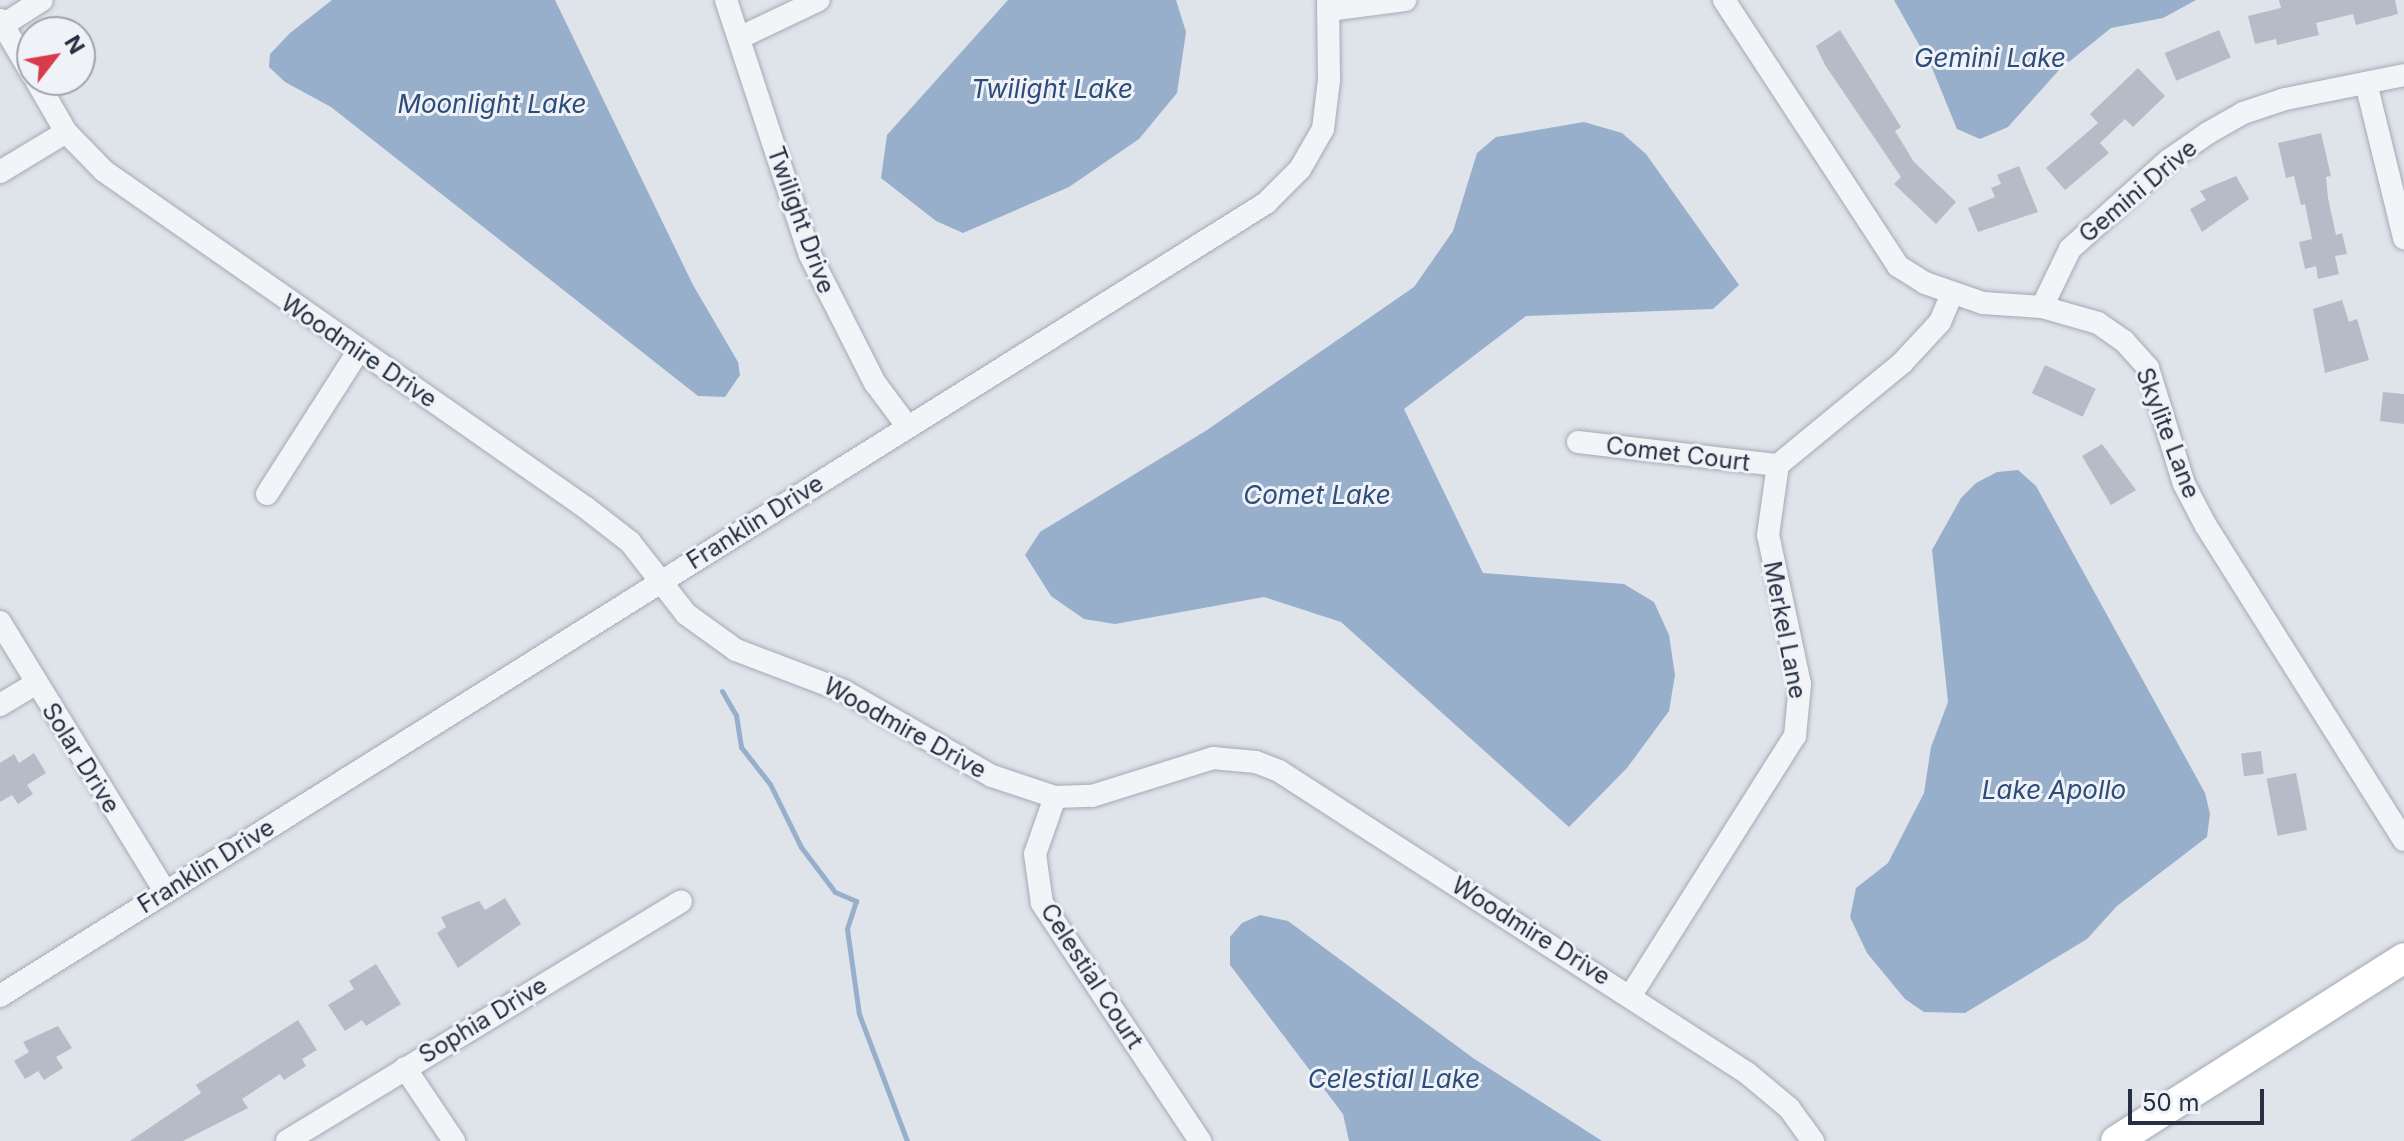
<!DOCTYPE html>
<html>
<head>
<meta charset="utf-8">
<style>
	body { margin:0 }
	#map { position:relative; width:2404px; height:1141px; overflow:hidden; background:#dfe3ea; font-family:Inter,sans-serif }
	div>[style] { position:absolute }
	.water>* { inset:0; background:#98afcc }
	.stream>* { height:5px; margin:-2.5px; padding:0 2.5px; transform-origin:2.5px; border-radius:2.5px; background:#98afcc }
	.building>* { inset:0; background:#b6bcc7; transform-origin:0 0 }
	.roads { filter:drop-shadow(0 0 2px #a4aab4) drop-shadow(0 0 2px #a4aab4) }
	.street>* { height:22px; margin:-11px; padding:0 11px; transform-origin:11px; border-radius:11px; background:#f3f4f8 }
	.secondary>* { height:30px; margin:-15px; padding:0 15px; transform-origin:15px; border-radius:15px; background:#fff }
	span { translate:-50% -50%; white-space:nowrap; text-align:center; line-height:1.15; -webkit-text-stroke:6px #eff2f7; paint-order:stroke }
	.street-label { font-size:24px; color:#273042 }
	.water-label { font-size:26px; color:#2e4c79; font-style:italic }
	.north { position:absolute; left:16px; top:16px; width:80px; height:80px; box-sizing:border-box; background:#eff2f7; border:2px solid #9fa4af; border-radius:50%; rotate:59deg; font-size:22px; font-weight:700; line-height:32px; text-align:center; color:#273042 }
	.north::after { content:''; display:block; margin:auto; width:28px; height:36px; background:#d83b4c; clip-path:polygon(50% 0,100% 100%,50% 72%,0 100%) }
	.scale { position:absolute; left:2128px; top:1089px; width:136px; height:36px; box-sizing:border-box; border:4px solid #273042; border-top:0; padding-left:10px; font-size:24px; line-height:28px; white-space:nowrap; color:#273042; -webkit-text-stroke:6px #eff2f7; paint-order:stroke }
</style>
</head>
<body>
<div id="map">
	<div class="water">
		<div style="clip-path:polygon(332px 0,555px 0,693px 285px,738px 362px,740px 375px,725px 397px,698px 396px,331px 107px,285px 82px,269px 67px,270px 54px,290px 33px)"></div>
		<div style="clip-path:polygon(1008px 0,1176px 0,1186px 32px,1177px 93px,1139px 139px,1069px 187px,963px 233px,936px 221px,881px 178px,887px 135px)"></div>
		<div style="clip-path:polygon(1894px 0,2196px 0,2163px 18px,2111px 28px,2059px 70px,2008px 127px,1980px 139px,1957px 129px,1932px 68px)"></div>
		<div style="clip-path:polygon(1584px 122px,1622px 133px,1646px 154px,1739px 285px,1713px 309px,1526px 316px,1404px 409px,1483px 573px,1624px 584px,1654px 602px,1669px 635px,1675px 675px,1669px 711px,1627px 768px,1569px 827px,1341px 622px,1264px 597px,1115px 624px,1084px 619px,1051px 596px,1025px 555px,1040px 532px,1207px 430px,1414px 287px,1453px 231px,1477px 153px,1496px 137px)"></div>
		<div style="clip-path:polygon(2018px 470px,2036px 486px,2205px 793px,2210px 814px,2207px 837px,2117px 906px,2087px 939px,1965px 1013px,1924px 1012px,1905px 999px,1867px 953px,1850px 917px,1856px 888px,1888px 863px,1924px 793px,1931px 747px,1948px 702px,1932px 550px,1961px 498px,1976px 483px,1997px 472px)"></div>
		<div style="clip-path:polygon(1260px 915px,1288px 921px,1473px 1058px,1602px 1141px,1349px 1141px,1343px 1114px,1230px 965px,1230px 937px,1242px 923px)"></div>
	</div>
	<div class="stream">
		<div style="left:722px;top:691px;width:28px;rotate:60deg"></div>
		<div style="left:736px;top:715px;width:32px;rotate:81deg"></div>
		<div style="left:741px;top:747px;width:47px;rotate:51.9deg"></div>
		<div style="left:770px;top:784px;width:70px;rotate:63.8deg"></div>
		<div style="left:801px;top:847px;width:56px;rotate:52.9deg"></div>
		<div style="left:835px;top:892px;width:23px;rotate:23deg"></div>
		<div style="left:856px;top:901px;width:29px;rotate:108deg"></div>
		<div style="left:847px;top:929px;width:86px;rotate:82deg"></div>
		<div style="left:859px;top:1014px;width:136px;rotate:69.3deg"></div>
	</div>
	<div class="building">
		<div style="clip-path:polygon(2279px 0,2395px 0,2398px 14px,2356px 25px,2353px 14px,2316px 23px,2319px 35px,2277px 45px,2276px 39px,2255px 44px,2248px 16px,2281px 8px)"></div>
		<div style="clip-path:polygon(1840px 30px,1901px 127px,1895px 131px,1914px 162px,1956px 202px,1936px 224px,1894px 184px,1901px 177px,1825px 65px,1816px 46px)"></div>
		<div style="left:2219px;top:30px;width:30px;height:59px;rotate:67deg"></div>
		<div style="clip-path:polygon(2138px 68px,2165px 96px,2133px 127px,2125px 119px,2100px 143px,2109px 153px,2065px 190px,2046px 168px,2098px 123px,2090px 114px)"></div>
		<div style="clip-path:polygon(2321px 133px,2331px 176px,2326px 177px,2328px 198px,2336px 235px,2342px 233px,2347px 254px,2335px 256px,2339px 274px,2318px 279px,2316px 266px,2305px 269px,2299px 242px,2312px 239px,2305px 204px,2301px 205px,2294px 176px,2286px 178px,2278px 143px)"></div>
		<div style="clip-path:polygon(2019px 166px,2038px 212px,1978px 232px,1968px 208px,1995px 197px,1991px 188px,2001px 184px,1997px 175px)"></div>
		<div style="clip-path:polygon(2236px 176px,2249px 199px,2202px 232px,2190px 209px,2206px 200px,2200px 191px)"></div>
		<div style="clip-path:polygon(2342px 300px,2349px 322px,2357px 319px,2369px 360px,2325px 373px,2313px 309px)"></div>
		<div style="left:2045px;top:365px;width:56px;height:31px;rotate:25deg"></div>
		<div style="clip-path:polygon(2383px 392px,2404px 394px,2404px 424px,2380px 421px)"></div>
		<div style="clip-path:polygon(2102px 444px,2136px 490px,2111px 505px,2082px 456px)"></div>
		<div style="left:2261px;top:751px;width:23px;height:20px;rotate:83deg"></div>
		<div style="clip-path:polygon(34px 753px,46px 773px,27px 785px,33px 794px,18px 804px,12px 795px,0 802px,0 763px,14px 754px,19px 763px)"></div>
		<div style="left:2296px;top:773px;width:58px;height:30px;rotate:79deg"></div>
		<div style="clip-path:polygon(505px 898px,521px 924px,458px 968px,437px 933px,446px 927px,441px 917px,479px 901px,485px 910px)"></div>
		<div style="clip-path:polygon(376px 964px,401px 1004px,366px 1026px,362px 1020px,345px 1031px,328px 1005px,354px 989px,349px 981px)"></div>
		<div style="clip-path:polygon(298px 1020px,317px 1050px,302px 1059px,306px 1066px,284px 1080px,280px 1074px,242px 1099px,248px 1108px,183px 1141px,130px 1141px,201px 1093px,196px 1085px)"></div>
		<div style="clip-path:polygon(58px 1026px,72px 1048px,56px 1057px,63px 1068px,44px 1080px,38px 1071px,25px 1079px,14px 1061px,29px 1052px,23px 1042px)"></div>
	</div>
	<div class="roads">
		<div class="street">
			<div style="left:726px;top:0;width:268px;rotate:71.8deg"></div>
			<div style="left:810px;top:255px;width:144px;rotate:63.1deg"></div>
			<div style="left:875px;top:383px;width:54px;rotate:53.3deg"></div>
			<div style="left:1724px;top:0;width:318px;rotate:56.8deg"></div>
			<div style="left:1898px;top:266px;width:32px;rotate:32deg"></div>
			<div style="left:1925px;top:283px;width:61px;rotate:19deg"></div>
			<div style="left:1983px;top:303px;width:59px;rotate:3.9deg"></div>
			<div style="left:2042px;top:307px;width:58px;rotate:15.9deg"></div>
			<div style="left:2098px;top:323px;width:32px;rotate:35deg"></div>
			<div style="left:2124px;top:341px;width:36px;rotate:48deg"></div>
			<div style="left:2148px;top:368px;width:121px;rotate:72.8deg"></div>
			<div style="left:2184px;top:484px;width:47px;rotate:62.4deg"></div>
			<div style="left:2206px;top:526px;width:371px;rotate:57.8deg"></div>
			<div style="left:1330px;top:10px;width:76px;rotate:-7.6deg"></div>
			<div style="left:0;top:20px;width:63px;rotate:59.3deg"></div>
			<div style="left:3px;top:25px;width:46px;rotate:-32.7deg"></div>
			<div style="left:741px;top:37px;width:86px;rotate:-25.4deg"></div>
			<div style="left:36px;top:80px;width:60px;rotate:60deg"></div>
			<div style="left:66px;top:132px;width:54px;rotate:45.7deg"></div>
			<div style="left:104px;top:171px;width:587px;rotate:34.94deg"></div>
			<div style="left:585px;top:507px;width:57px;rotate:37.9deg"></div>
			<div style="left:630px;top:542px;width:91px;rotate:52.1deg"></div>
			<div style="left:686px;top:614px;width:62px;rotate:35.8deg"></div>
			<div style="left:736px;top:650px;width:116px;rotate:20.8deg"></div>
			<div style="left:844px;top:691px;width:171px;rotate:29.9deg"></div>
			<div style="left:992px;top:776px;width:66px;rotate:18.4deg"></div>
			<div style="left:1055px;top:797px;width:37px;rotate:-2deg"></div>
			<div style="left:1092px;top:796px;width:127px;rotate:-17.4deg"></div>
			<div style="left:1213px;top:758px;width:43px;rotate:5.3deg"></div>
			<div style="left:1256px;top:762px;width:25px;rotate:21deg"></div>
			<div style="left:1279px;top:771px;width:557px;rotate:32.83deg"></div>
			<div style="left:1747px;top:1073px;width:55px;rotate:39.8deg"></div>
			<div style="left:1789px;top:1108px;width:41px;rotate:54deg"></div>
			<div style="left:2366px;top:83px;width:160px;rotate:76.2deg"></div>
			<div style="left:0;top:172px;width:77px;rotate:-31.2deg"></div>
			<div style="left:2042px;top:307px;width:64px;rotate:-64.2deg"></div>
			<div style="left:2070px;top:249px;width:133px;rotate:-42deg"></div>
			<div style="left:2169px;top:160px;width:47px;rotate:-34.7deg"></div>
			<div style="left:2208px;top:133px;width:40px;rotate:-29.7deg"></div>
			<div style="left:2243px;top:113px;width:44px;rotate:-18.4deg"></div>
			<div style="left:2285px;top:99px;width:121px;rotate:-11.4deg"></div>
			<div style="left:1578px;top:442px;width:201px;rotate:6.6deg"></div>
			<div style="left:267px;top:494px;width:171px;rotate:-57.4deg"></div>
			<div style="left:0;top:622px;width:316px;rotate:58.5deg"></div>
			<div style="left:0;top:705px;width:41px;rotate:-31deg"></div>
			<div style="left:1055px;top:797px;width:60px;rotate:109.3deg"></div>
			<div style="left:1035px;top:854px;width:49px;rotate:81.9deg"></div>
			<div style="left:1042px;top:903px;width:286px;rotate:56.4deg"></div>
			<div style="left:1631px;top:995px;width:307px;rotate:-57.7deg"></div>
			<div style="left:1795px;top:736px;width:52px;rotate:-84.5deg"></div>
			<div style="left:1800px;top:684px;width:152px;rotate:-102.1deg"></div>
			<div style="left:1768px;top:535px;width:71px;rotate:-81.9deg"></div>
			<div style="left:1778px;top:465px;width:161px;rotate:-39.4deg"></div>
			<div style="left:1902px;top:363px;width:56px;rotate:-47.2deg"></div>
			<div style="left:1940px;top:322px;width:30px;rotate:-67deg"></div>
			<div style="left:0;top:996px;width:1494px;rotate:-32.06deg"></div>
			<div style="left:1266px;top:203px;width:48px;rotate:-45deg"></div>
			<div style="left:1300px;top:169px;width:46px;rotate:-60.1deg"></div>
			<div style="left:1323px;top:129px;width:49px;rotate:-83deg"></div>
			<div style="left:1329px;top:80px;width:80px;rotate:-90.7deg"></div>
			<div style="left:405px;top:1068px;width:88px;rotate:56.1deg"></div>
			<div style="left:287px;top:1141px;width:461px;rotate:-31.3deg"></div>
		</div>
		<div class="secondary">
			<div style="left:2116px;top:1141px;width:341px;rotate:-32.4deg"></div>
		</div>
	</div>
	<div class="street-label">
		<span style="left:2138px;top:191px;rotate:-40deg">Gemini Drive</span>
		<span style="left:801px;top:220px;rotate:70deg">Twilight Drive</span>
		<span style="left:359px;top:351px;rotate:34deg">Woodmire Drive</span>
		<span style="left:2168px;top:433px;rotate:69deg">Skylite Lane</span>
		<span style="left:1678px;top:454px;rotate:7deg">Comet Court</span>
		<span style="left:755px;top:522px;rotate:-32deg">Franklin Drive</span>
		<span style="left:1785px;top:630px;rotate:79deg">Merkel Lane</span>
		<span style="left:905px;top:728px;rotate:29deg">Woodmire Drive</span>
		<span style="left:81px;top:758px;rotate:58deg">Solar Drive</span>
		<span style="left:206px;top:866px;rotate:-32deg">Franklin Drive</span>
		<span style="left:1531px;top:931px;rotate:32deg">Woodmire Drive</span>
		<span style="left:1092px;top:976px;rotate:57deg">Celestial Court</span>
		<span style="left:483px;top:1020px;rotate:-31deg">Sophia Drive</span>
	</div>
	<div class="water-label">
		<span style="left:1990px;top:58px">Gemini Lake</span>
		<span style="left:1052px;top:89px">Twilight Lake</span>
		<span style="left:492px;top:104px">Moonlight Lake</span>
		<span style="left:1317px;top:495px">Comet Lake</span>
		<span style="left:2054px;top:790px">Lake Apollo</span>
		<span style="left:1394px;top:1079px">Celestial Lake</span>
	</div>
	<div class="north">N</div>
	<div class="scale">50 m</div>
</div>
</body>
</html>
